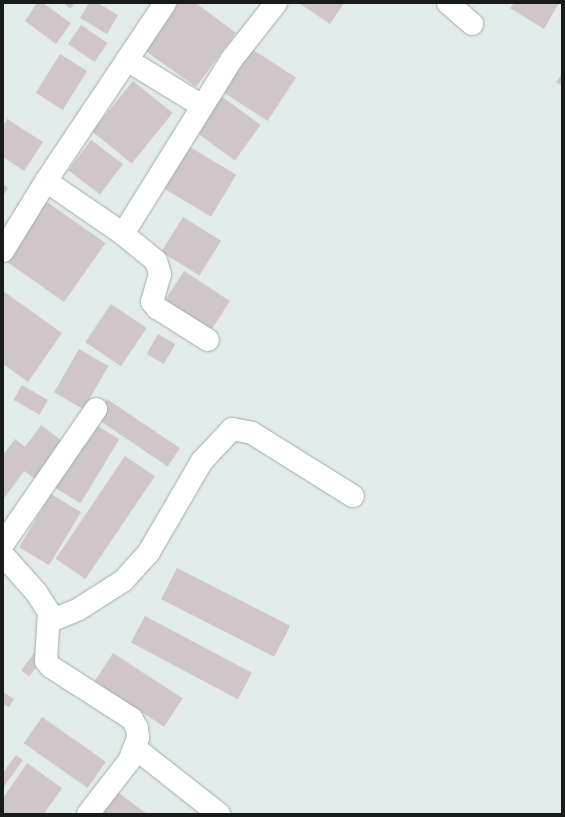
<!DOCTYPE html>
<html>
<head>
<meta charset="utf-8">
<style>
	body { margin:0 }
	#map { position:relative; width:565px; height:817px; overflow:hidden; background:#e1ecea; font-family:"Open Sans",sans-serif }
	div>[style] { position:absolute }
	.building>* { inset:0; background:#d0c6ca; transform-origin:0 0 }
	.roads { filter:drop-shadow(0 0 1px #a1aba9) drop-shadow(0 0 1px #a1aba9) }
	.minor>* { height:22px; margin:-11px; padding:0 11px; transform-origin:11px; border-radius:11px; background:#fff }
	span { translate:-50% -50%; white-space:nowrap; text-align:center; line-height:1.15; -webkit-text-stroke:4px #e1ecea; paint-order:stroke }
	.frame { position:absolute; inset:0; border:4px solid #171b1a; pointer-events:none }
</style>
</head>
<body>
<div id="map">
	<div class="building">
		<div style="clip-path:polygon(37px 3px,43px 3px,71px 23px,56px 44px,25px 21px)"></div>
		<div style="clip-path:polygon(64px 3px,75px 3px,70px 9px)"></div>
		<div style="clip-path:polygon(89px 3px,98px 3px,118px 15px,107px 34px,80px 18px)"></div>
		<div style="clip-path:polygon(178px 3px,196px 3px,236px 33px,196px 87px,144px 50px)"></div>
		<div style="clip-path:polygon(299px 3px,344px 3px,330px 24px)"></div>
		<div style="clip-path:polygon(514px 3px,559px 3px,544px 29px,510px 8px)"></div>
		<div style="left:81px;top:25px;width:32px;height:23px;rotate:34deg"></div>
		<div style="left:249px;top:47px;width:56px;height:52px;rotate:33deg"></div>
		<div style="left:60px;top:54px;width:32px;height:46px;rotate:32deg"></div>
		<div style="clip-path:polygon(562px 74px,562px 86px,556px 82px)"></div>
		<div style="left:133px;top:81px;width:51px;height:65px;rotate:39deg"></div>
		<div style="left:221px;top:96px;width:49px;height:44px;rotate:36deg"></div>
		<div style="clip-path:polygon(7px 119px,43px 142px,24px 171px,3px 157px,3px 126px)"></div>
		<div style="left:91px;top:140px;width:40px;height:38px;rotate:37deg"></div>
		<div style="left:190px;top:147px;width:54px;height:49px;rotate:31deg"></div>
		<div style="clip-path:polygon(3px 184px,8px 188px,3px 196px)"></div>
		<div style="left:44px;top:200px;width:75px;height:72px;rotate:35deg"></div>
		<div style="left:183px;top:217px;width:45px;height:41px;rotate:32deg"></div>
		<div style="left:184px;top:271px;width:55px;height:40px;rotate:33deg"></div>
		<div style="clip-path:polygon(3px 291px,62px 333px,28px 382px,3px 364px)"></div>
		<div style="left:111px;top:304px;width:43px;height:46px;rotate:34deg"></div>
		<div style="left:158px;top:334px;width:20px;height:23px;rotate:30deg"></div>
		<div style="left:79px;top:349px;width:34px;height:50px;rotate:30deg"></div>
		<div style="left:22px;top:385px;width:30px;height:17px;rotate:30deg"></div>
		<div style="left:107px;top:399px;width:88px;height:22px;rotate:34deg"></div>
		<div style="left:91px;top:422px;width:33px;height:75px;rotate:31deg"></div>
		<div style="clip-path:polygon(41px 425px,66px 444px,38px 481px,24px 471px,3px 500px,3px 455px,15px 439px,25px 447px)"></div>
		<div style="left:125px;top:456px;width:36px;height:124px;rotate:34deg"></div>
		<div style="left:51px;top:494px;width:35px;height:62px;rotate:31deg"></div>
		<div style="left:177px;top:568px;width:127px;height:35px;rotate:27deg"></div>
		<div style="left:145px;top:616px;width:121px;height:30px;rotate:28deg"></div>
		<div style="left:35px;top:652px;width:10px;height:23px;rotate:37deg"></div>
		<div style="left:113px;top:653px;width:83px;height:34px;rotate:33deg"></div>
		<div style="clip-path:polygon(3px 692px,14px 699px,9px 707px,3px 704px)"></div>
		<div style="left:42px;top:717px;width:78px;height:32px;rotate:35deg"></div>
		<div style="clip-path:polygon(16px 755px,23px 760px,3px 788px,3px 773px)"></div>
		<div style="clip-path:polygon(27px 763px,62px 788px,44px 814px,4px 814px,3px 798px)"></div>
		<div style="clip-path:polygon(116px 791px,147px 814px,99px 814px)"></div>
	</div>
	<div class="roads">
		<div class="minor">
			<div style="left:448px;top:3px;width:32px;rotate:41deg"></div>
			<div style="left:127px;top:60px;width:88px;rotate:31.5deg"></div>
			<div style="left:46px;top:181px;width:93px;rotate:34.5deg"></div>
			<div style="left:123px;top:234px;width:43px;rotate:39.3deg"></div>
			<div style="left:156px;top:261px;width:14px;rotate:73deg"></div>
			<div style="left:160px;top:274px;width:29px;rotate:106deg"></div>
			<div style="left:152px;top:302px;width:8px;rotate:50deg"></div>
			<div style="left:157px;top:308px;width:60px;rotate:32.1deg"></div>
			<div style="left:123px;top:234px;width:206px;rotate:-58.1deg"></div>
			<div style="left:232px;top:59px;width:71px;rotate:-51.8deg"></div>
			<div style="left:3px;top:251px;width:82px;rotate:-58.4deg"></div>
			<div style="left:46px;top:181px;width:214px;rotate:-56.2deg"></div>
			<div style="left:3px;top:544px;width:164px;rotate:-55.4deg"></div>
			<div style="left:3px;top:555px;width:50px;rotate:48.3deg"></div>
			<div style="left:36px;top:592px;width:24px;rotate:57deg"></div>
			<div style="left:49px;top:612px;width:49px;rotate:93.5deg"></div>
			<div style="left:46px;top:661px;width:8px;rotate:50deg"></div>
			<div style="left:51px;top:667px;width:96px;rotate:32.7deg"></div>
			<div style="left:132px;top:719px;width:10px;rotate:61deg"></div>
			<div style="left:137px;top:728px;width:10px;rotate:84deg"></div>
			<div style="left:138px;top:738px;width:25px;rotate:111deg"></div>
			<div style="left:129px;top:761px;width:67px;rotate:127.7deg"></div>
			<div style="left:50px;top:621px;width:31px;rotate:-22deg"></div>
			<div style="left:79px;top:609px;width:52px;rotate:-32.5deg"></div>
			<div style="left:123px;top:581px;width:39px;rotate:-48deg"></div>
			<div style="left:149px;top:552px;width:105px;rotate:-59.8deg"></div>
			<div style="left:202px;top:461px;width:44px;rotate:-46.8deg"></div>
			<div style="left:232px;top:429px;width:20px;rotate:11deg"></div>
			<div style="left:252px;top:433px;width:119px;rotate:32deg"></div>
			<div style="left:135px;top:748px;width:107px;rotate:38.2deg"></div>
		</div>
	</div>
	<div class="frame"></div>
</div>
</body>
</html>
